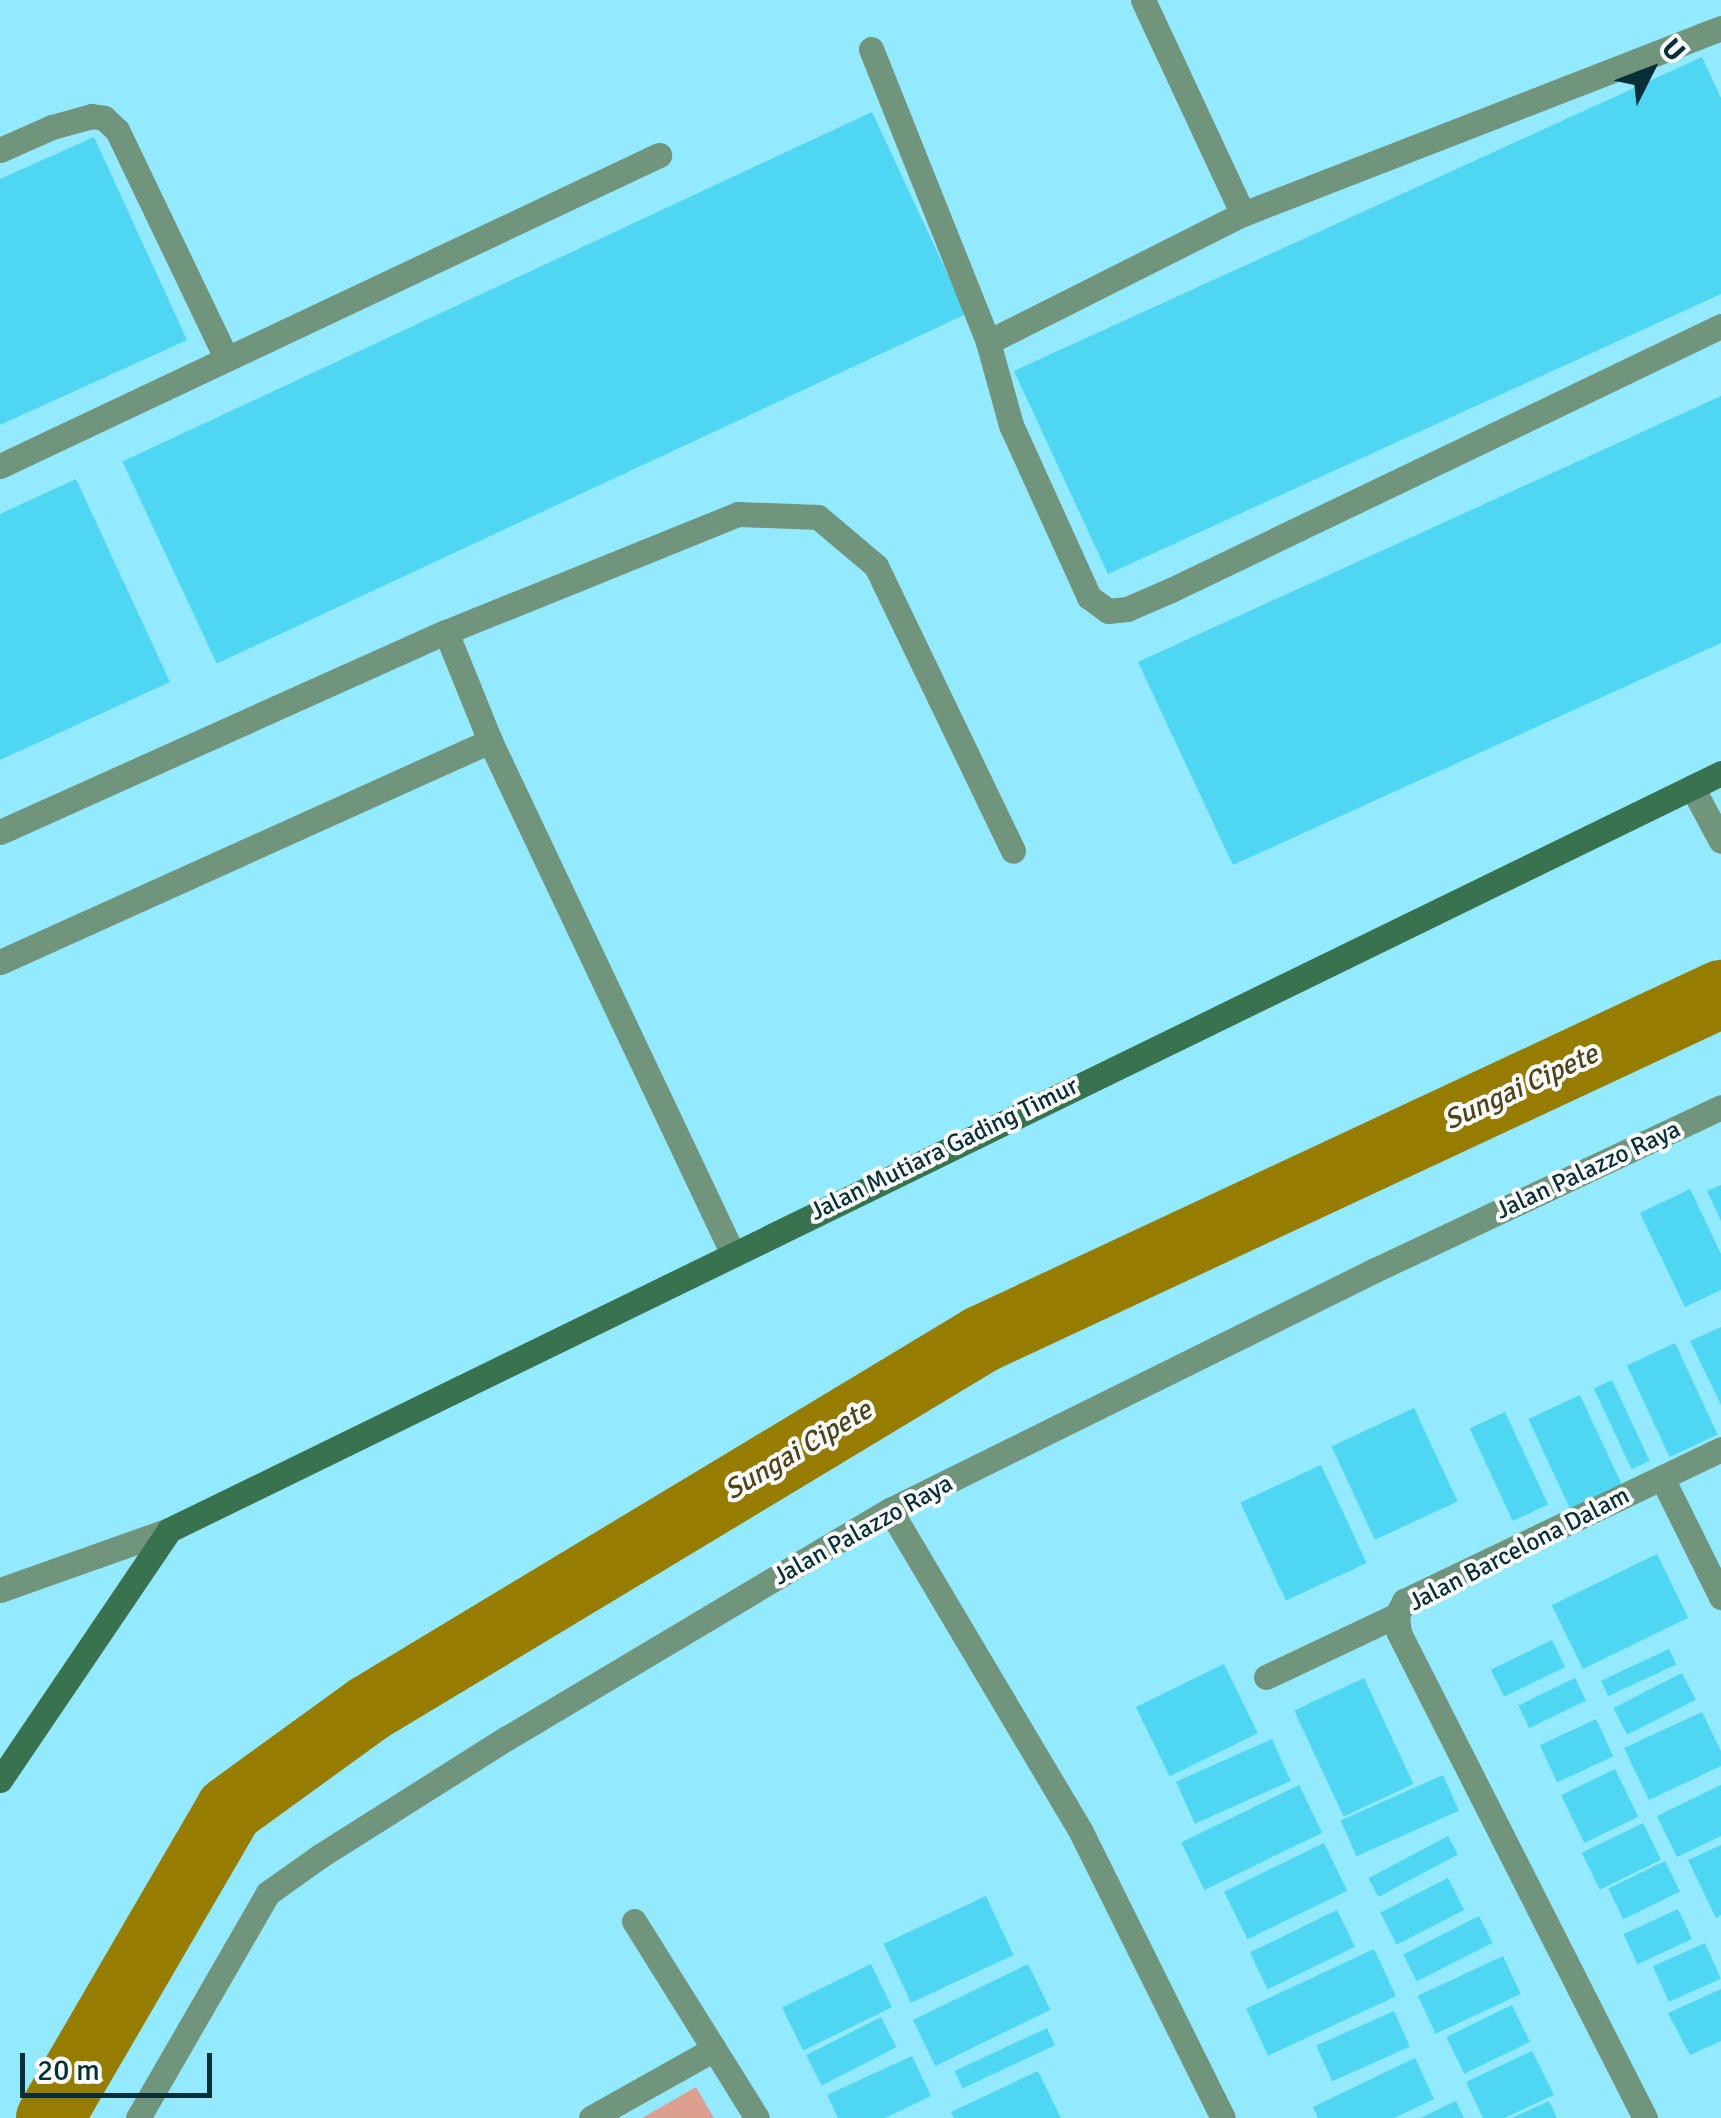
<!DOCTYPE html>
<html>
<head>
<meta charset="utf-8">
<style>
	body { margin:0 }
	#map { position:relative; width:1721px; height:2118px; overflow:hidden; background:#93e9fe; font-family:Signika,sans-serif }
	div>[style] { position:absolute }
	.green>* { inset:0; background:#dd9f8f }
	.canal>* { height:68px; margin:-34px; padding:0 34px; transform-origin:34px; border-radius:34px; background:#967d01 }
	.building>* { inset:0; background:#4ed6f3; transform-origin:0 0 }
	.pedestrian>* { height:25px; margin:-12.5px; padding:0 12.5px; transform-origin:12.5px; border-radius:12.5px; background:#70947c }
	.minor>* { height:25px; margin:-12.5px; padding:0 12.5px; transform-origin:12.5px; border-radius:12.5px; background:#70947c }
	.secondary>* { height:25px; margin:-12.5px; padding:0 12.5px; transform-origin:12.5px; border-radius:12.5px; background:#39724f }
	span { translate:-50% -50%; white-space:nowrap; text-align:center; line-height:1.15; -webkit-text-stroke:8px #fbfbfb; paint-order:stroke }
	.street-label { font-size:25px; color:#082f37 }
	.water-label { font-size:28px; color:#4e431a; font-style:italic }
	.north { position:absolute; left:1601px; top:20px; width:100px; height:100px; -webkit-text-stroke:8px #fbfbfb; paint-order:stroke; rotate:48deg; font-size:28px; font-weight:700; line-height:40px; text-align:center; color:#082f37 }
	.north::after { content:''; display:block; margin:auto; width:35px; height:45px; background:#082f37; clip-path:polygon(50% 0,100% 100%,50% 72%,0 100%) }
	.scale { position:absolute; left:20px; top:2053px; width:192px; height:45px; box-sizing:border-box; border:5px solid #082f37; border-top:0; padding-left:12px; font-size:30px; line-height:35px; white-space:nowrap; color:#082f37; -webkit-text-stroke:8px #fbfbfb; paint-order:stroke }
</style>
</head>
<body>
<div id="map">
	<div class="green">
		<div style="clip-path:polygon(696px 2087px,714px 2118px,642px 2118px)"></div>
	</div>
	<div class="canal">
		<div style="left:50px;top:2118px;width:356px;rotate:-59.8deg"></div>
		<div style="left:229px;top:1810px;width:172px;rotate:-36deg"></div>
		<div style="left:368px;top:1709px;width:717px;rotate:-31.07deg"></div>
		<div style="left:982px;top:1339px;width:816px;rotate:-25.03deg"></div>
	</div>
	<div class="building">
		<div style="clip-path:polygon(1702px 57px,1721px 98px,1721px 294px,1108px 574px,1014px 371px)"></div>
		<div style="left:872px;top:112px;width:223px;height:827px;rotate:65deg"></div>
		<div style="clip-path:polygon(94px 137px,187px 340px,0 425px,0 179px)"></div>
		<div style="clip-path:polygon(1721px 396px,1721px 643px,1233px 865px,1138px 662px)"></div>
		<div style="clip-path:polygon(76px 479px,170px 682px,0 760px,0 514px)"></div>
		<div style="clip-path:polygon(1721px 1185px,1721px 1221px,1707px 1191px)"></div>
		<div style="clip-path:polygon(1690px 1189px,1721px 1254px,1721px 1290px,1685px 1307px,1640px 1213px)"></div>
		<div style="clip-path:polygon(1721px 1327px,1721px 1405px,1690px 1341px)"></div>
		<div style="left:1675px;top:1343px;width:101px;height:53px;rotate:65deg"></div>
		<div style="left:1612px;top:1380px;width:89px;height:20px;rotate:65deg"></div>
		<div style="left:1580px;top:1395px;width:104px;height:57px;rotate:65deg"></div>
		<div style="left:1414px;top:1408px;width:103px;height:91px;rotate:65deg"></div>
		<div style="left:1505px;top:1412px;width:102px;height:39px;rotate:65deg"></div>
		<div style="left:1321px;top:1465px;width:108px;height:89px;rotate:65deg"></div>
		<div style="left:1657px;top:1554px;width:71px;height:117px;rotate:64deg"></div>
		<div style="left:1552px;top:1640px;width:30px;height:68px;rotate:64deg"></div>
		<div style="left:1669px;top:1649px;width:17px;height:75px;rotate:65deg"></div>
		<div style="left:1224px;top:1664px;width:77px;height:98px;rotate:64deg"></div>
		<div style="left:1682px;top:1673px;width:30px;height:77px;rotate:63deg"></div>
		<div style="left:1364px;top:1678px;width:117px;height:77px;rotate:65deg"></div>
		<div style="left:1575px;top:1678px;width:25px;height:63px;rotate:64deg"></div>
		<div style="clip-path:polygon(1702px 1712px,1721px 1751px,1721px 1766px,1649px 1800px,1624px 1748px)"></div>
		<div style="left:1596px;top:1719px;width:41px;height:62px;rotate:65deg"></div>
		<div style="left:1272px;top:1739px;width:46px;height:105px;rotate:66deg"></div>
		<div style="left:1615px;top:1769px;width:53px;height:60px;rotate:64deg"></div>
		<div style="left:1443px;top:1775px;width:39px;height:112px;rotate:66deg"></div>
		<div style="left:1299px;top:1785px;width:53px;height:131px;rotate:64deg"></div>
		<div style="clip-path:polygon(1721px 1785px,1721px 1836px,1677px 1857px,1657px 1816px)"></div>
		<div style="left:1643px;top:1823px;width:41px;height:68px;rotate:64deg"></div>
		<div style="left:1448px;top:1836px;width:21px;height:90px;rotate:62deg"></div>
		<div style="left:1324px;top:1843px;width:53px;height:111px;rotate:64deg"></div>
		<div style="clip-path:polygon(1721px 1845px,1721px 1915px,1716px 1918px,1688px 1860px)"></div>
		<div style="left:1665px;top:1861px;width:34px;height:63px;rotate:64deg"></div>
		<div style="left:1448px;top:1878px;width:36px;height:76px;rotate:63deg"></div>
		<div style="left:986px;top:1896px;width:65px;height:113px;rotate:65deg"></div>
		<div style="left:1678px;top:1909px;width:33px;height:60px;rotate:65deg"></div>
		<div style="left:1337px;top:1910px;width:41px;height:97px;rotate:64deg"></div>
		<div style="left:1479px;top:1916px;width:30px;height:85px;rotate:63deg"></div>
		<div style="left:1705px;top:1943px;width:39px;height:57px;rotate:66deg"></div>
		<div style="left:1374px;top:1949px;width:52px;height:141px;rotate:65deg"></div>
		<div style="left:1503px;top:1956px;width:42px;height:94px;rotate:65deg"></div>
		<div style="left:871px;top:1964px;width:48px;height:99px;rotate:64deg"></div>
		<div style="left:1028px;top:1964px;width:51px;height:128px;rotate:64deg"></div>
		<div style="clip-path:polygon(1721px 1989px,1721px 2041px,1690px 2055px,1668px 2013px)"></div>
		<div style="left:1512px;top:2005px;width:41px;height:73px;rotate:64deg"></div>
		<div style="left:1394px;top:2011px;width:39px;height:85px;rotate:66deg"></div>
		<div style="left:881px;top:2017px;width:34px;height:84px;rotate:63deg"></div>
		<div style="left:1047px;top:2028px;width:19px;height:102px;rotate:65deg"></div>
		<div style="clip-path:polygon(1532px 2051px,1554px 2095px,1504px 2118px,1483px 2118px,1466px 2082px)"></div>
		<div style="clip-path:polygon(912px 2056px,931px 2096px,885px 2118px,838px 2118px,827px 2095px)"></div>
		<div style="clip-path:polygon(1415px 2058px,1434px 2099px,1394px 2118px,1318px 2118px,1313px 2107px)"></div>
		<div style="clip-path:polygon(1038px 2071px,1061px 2118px,954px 2118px,951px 2112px)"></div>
		<div style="clip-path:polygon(1456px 2101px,1464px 2118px,1420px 2118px)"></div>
		<div style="clip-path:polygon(1549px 2101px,1557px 2118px,1512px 2118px)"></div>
	</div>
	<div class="pedestrian">
		<div style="left:1692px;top:787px;width:61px;rotate:61.8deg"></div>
	</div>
	<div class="minor">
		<div style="left:1143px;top:0;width:236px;rotate:65deg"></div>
		<div style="left:871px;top:49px;width:315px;rotate:68.2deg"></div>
		<div style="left:988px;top:342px;width:86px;rotate:74.5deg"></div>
		<div style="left:1011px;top:425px;width:189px;rotate:65.6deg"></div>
		<div style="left:1089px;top:597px;width:24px;rotate:36deg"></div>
		<div style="left:1108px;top:611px;width:19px;rotate:-6deg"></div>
		<div style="left:1127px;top:609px;width:48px;rotate:-23.4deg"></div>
		<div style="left:1171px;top:590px;width:610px;rotate:-25.64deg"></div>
		<div style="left:0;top:150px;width:57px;rotate:-23.9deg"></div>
		<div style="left:52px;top:127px;width:41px;rotate:-15.4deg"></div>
		<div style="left:92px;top:116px;width:12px;rotate:9deg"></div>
		<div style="left:104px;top:118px;width:18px;rotate:43deg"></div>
		<div style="left:117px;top:130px;width:252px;rotate:64.4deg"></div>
		<div style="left:988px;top:342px;width:285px;rotate:-26.7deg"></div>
		<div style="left:1243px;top:214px;width:513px;rotate:-21.26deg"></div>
		<div style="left:0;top:466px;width:729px;rotate:-25.26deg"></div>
		<div style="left:446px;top:632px;width:118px;rotate:68deg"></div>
		<div style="left:490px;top:741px;width:565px;rotate:64.66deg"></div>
		<div style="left:0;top:832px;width:489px;rotate:-24.2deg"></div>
		<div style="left:446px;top:632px;width:315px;rotate:-22deg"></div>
		<div style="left:738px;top:514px;width:80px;rotate:2.1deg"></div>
		<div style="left:818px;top:517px;width:76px;rotate:40.2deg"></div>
		<div style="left:876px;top:566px;width:316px;rotate:64.3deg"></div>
		<div style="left:0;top:962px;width:538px;rotate:-24.28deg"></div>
		<div style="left:1662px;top:1478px;width:133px;rotate:63.6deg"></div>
		<div style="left:890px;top:1510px;width:374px;rotate:59.3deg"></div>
		<div style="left:1081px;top:1832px;width:319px;rotate:63.6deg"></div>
		<div style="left:0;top:1590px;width:179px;rotate:-19.5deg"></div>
		<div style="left:1397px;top:1615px;width:18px;rotate:84deg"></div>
		<div style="left:1399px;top:1633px;width:544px;rotate:63.11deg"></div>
		<div style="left:1266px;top:1677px;width:145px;rotate:-25.3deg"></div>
		<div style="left:1397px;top:1615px;width:16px;rotate:-63deg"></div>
		<div style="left:1404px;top:1601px;width:352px;rotate:-25.6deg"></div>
		<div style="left:634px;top:1921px;width:151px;rotate:58deg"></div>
		<div style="left:138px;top:2118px;width:260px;rotate:-60deg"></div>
		<div style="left:268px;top:1893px;width:64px;rotate:-35.4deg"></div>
		<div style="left:320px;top:1856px;width:221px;rotate:-32.3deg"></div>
		<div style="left:507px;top:1738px;width:446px;rotate:-30.8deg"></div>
		<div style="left:890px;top:1510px;width:541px;rotate:-26.33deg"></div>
		<div style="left:1375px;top:1270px;width:382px;rotate:-25.2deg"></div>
		<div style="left:591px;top:2118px;width:141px;rotate:-29.3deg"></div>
		<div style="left:714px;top:2049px;width:81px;rotate:58.1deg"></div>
	</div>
	<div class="secondary">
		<div style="left:0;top:1780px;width:302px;rotate:-55.9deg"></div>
		<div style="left:169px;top:1530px;width:1727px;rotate:-26deg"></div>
	</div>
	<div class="street-label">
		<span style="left:944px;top:1149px;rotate:-26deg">Jalan Mutiara Gading Timur</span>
		<span style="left:1588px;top:1170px;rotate:-25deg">Jalan Palazzo Raya</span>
		<span style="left:863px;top:1530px;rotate:-29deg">Jalan Palazzo Raya</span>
		<span style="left:1519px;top:1549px;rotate:-27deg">Jalan Barcelona Dalam</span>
	</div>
	<div class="water-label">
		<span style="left:1521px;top:1087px;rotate:-25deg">Sungai Cipete</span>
		<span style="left:798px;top:1450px;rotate:-31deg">Sungai Cipete</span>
	</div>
	<div class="north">U</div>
	<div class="scale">20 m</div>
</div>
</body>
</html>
